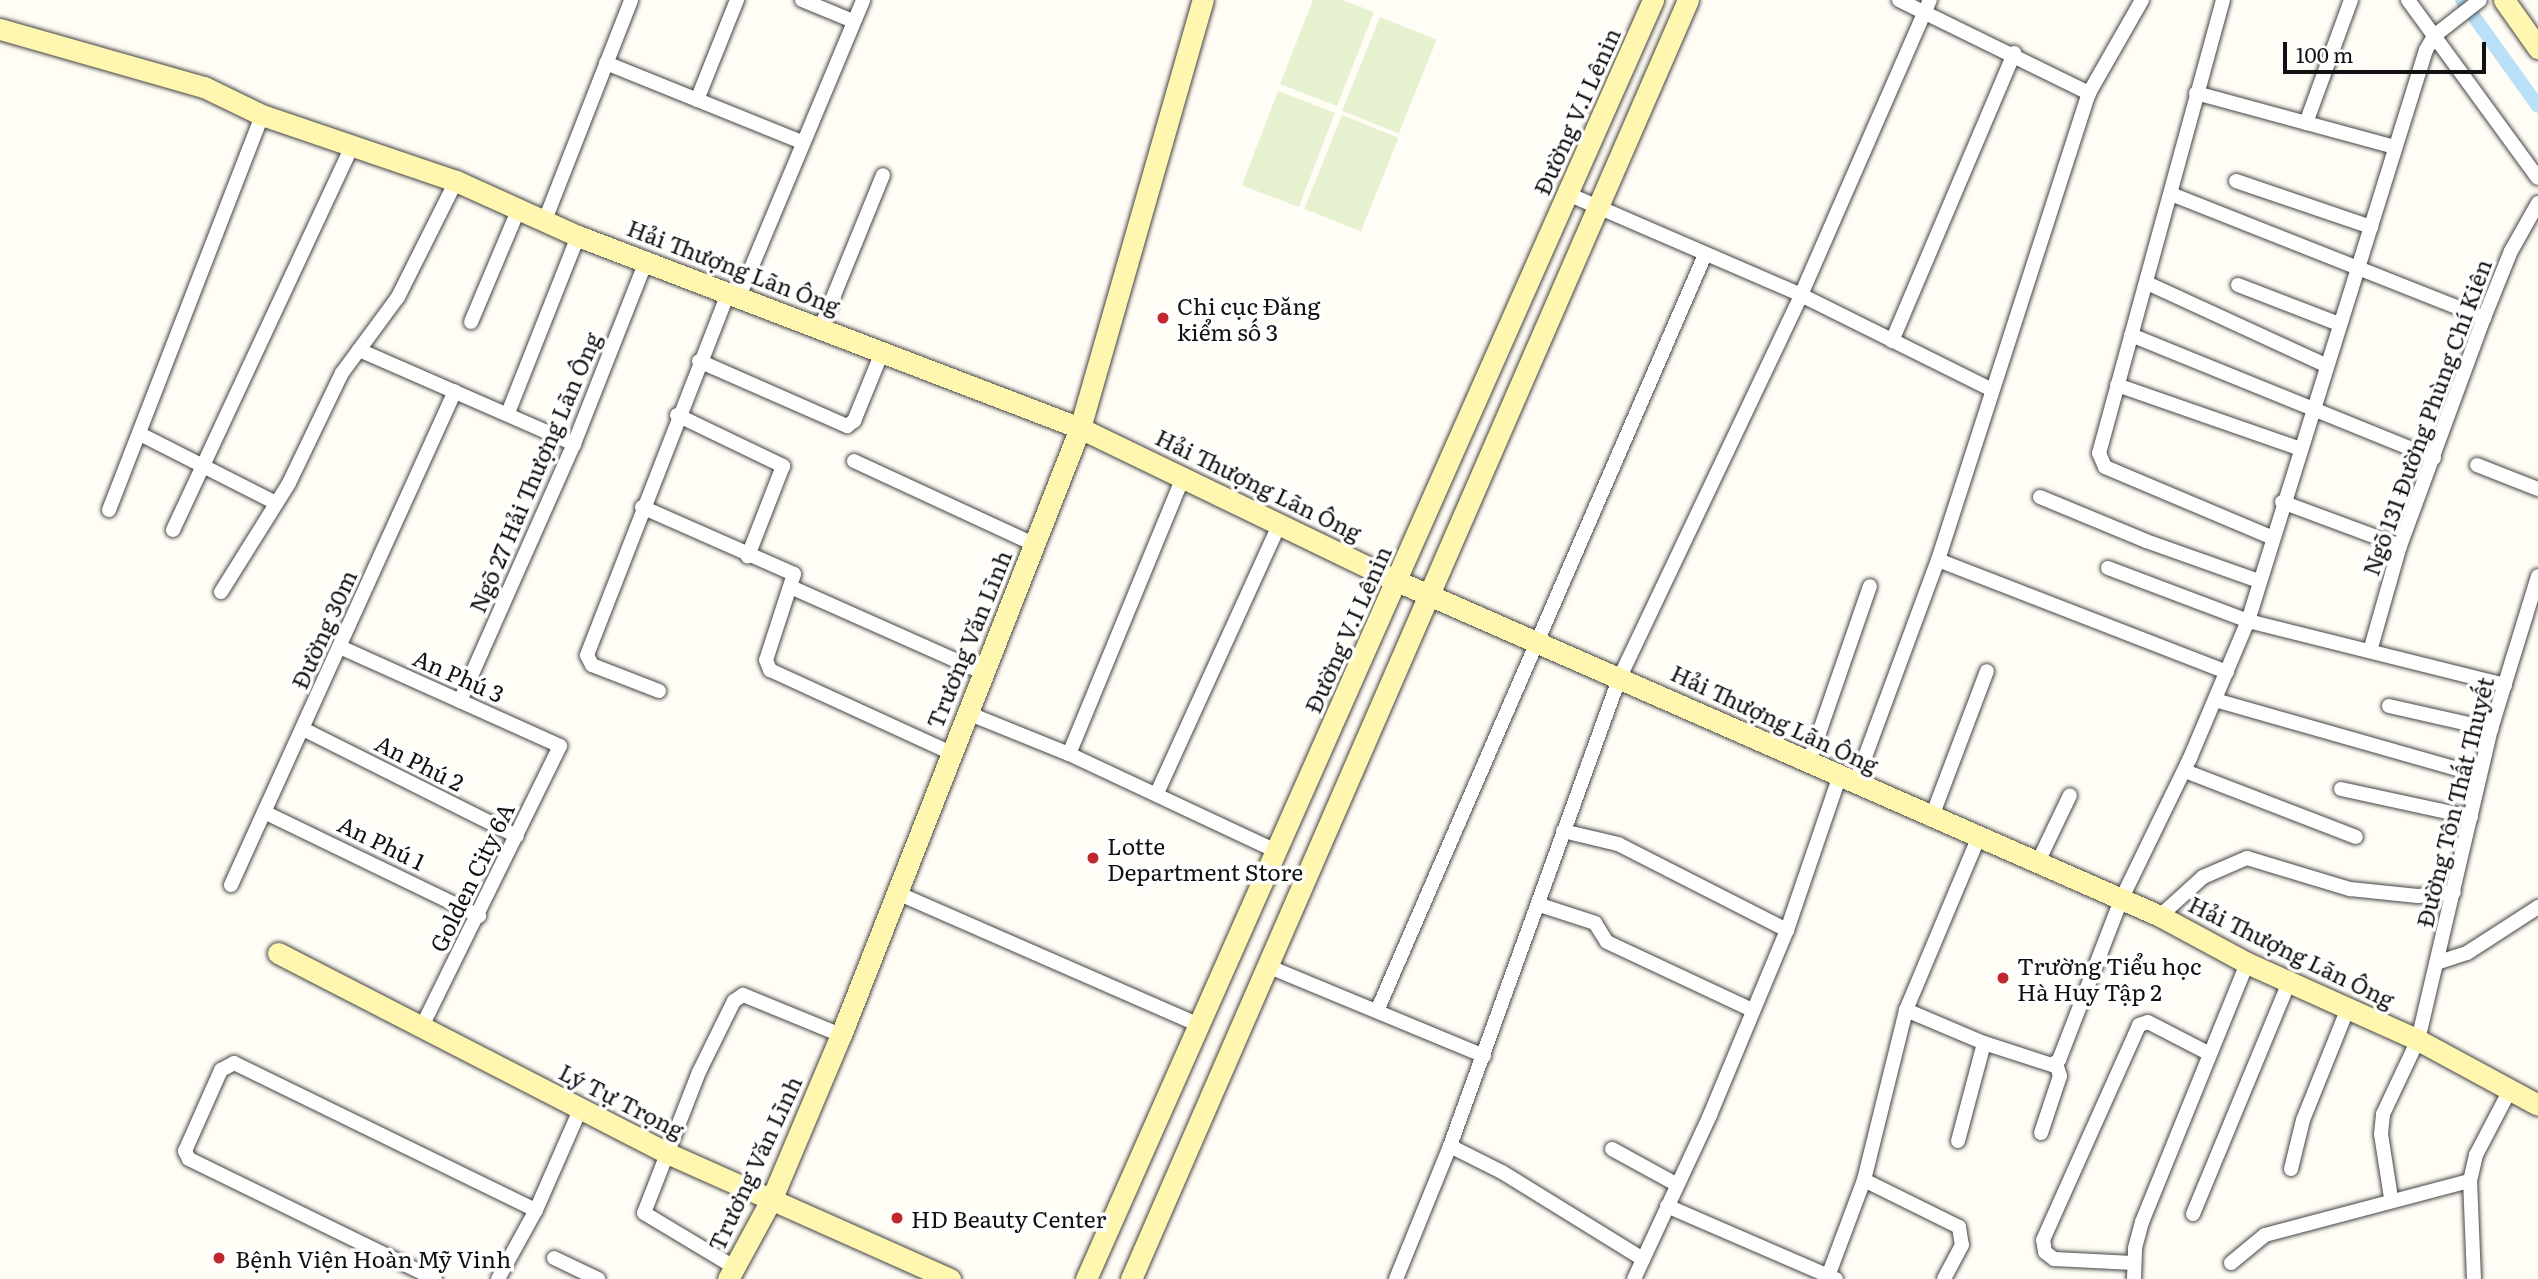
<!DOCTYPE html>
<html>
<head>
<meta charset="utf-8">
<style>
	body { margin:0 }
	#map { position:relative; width:2538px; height:1279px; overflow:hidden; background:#fffdf5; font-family:Literata,serif }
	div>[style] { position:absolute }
	.pitch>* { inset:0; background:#e6f2cf; transform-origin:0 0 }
	.canal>* { height:14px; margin:-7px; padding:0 7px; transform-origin:7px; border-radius:7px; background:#b9e0f7 }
	.roads { filter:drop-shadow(0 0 2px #444) drop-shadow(0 0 2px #444) }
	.street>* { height:14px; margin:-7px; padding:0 7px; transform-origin:7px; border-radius:7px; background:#fff }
	.secondary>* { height:21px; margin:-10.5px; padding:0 10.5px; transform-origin:10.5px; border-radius:10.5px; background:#fff6b0 }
	.dots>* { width:19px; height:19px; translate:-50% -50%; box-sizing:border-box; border:4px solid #fff; border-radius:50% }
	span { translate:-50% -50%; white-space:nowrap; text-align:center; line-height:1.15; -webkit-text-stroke:7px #fff; paint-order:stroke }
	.street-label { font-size:23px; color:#111 }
	.poi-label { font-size:23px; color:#111 }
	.left { translate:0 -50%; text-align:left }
	.scale { position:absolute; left:2283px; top:42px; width:203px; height:32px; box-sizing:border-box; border:4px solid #111; border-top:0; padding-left:9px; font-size:21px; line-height:24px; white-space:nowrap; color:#111; -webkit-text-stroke:5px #fff; paint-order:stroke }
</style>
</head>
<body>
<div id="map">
	<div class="pitch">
		<div style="clip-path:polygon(1313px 0,1342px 0,1374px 12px,1337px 106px,1280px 84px)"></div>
		<div style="left:1380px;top:17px;width:61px;height:101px;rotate:22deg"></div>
		<div style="left:1278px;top:91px;width:61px;height:101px;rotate:21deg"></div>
		<div style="left:1342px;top:115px;width:61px;height:101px;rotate:22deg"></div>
	</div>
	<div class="canal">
		<div style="left:2462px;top:0;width:130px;rotate:54.4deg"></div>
	</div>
	<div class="roads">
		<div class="street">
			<div style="left:802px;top:0;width:55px;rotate:22.4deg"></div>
			<div style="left:1899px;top:0;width:212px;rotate:26.1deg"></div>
			<div style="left:2223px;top:0;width:470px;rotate:105.3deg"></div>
			<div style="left:2099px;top:453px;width:15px;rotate:67deg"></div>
			<div style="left:2105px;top:467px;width:180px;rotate:22.9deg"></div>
			<div style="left:2408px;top:0;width:220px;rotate:53.9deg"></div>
			<div style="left:606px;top:63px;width:211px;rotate:22deg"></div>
			<div style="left:2196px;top:93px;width:206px;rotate:15.2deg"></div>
			<div style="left:697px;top:100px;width:108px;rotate:-68.2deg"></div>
			<div style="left:2306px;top:123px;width:131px;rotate:-69.9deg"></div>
			<div style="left:2236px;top:181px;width:143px;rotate:18.8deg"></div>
			<div style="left:1568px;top:194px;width:254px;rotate:23.4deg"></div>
			<div style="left:1801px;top:295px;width:211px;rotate:26.4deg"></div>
			<div style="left:2171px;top:194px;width:337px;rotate:21.6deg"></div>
			<div style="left:545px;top:220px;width:236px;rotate:-68.6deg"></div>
			<div style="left:2147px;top:283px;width:196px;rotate:24.7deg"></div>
			<div style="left:2238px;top:285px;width:108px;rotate:21.1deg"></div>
			<div style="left:739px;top:297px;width:322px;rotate:-67.3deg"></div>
			<div style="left:471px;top:322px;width:121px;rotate:-67.1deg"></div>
			<div style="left:821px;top:327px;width:164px;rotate:-67.8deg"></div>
			<div style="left:2131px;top:335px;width:327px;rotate:22.1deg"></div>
			<div style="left:1892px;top:341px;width:313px;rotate:-67deg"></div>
			<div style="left:359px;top:350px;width:235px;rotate:23.6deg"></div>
			<div style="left:699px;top:361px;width:162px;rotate:23.7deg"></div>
			<div style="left:847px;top:426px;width:9px;rotate:-36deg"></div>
			<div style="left:854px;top:421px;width:77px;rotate:-67.8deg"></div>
			<div style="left:2117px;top:385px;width:192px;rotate:19.2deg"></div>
			<div style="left:508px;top:413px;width:190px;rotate:-68.4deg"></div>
			<div style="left:677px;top:415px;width:118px;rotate:25.7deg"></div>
			<div style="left:783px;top:466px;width:97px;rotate:111.3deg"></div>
			<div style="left:140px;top:434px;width:153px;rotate:26.9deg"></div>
			<div style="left:854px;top:461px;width:198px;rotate:24.8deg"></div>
			<div style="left:2477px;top:465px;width:66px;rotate:21.5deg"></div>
			<div style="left:2040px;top:497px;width:115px;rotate:22.5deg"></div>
			<div style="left:2146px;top:541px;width:120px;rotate:19.5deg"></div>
			<div style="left:2282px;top:502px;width:126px;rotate:20.4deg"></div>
			<div style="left:642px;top:507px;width:166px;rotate:23.8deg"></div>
			<div style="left:794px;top:574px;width:90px;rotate:108deg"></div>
			<div style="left:766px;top:660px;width:11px;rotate:68deg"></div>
			<div style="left:770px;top:670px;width:199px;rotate:24.6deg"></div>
			<div style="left:109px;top:510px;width:424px;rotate:-68.8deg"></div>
			<div style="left:173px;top:530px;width:424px;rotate:-65deg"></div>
			<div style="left:1938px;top:560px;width:310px;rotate:21.2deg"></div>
			<div style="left:2108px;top:568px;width:150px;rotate:20.7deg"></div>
			<div style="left:2248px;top:621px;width:265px;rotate:14deg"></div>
			<div style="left:793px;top:588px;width:207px;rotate:24deg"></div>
			<div style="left:221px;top:592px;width:128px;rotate:-58deg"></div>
			<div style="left:289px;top:483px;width:122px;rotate:-64.3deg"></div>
			<div style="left:342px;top:373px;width:94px;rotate:-53.6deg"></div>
			<div style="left:398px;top:297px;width:130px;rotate:-63.4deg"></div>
			<div style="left:340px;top:647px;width:241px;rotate:24.2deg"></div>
			<div style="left:560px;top:746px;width:314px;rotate:116.2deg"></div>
			<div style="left:2370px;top:651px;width:109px;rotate:-74.1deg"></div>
			<div style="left:2400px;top:546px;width:243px;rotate:-69.8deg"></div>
			<div style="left:2484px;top:318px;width:72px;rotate:-68.1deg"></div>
			<div style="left:2511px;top:251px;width:55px;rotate:-60.6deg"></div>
			<div style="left:659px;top:691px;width:72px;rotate:-158.8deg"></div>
			<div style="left:592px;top:665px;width:11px;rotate:-117deg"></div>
			<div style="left:587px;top:655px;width:388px;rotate:-68.7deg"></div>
			<div style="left:2215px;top:700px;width:274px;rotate:15.9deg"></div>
			<div style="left:460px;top:701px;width:281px;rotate:-66.1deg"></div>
			<div style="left:574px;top:444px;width:199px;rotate:-68.5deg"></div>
			<div style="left:2389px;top:706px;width:105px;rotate:12.7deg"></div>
			<div style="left:965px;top:712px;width:112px;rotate:22deg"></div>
			<div style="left:1069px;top:754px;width:229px;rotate:25.1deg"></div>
			<div style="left:303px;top:729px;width:239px;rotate:26.6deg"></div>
			<div style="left:1069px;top:754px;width:302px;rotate:-67.6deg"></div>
			<div style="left:1809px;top:762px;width:186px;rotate:-70.9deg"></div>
			<div style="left:2185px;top:771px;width:183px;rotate:21.1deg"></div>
			<div style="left:1855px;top:784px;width:239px;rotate:-69.7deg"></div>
			<div style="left:1938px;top:560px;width:491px;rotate:-72.1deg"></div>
			<div style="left:2089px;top:93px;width:107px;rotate:-60.3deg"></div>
			<div style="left:2341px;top:789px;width:133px;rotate:12.2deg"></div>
			<div style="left:1157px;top:793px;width:294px;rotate:-65.5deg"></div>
			<div style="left:264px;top:812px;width:239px;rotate:25.8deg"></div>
			<div style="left:1931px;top:819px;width:158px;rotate:-69.3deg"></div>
			<div style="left:1563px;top:831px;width:57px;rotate:13.3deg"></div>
			<div style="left:1618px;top:844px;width:190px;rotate:27deg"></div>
			<div style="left:2037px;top:864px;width:76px;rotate:-64.4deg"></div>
			<div style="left:231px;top:885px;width:542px;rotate:-65.61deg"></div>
			<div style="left:897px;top:893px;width:332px;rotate:23.6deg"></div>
			<div style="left:1540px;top:905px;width:58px;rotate:18.1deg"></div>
			<div style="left:1595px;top:923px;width:22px;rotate:58deg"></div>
			<div style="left:1607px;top:942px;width:160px;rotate:25.1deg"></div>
			<div style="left:2160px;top:916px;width:58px;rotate:-42.2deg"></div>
			<div style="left:2203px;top:877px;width:48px;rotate:-23.4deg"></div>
			<div style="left:2247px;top:858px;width:108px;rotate:16.8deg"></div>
			<div style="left:2350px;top:889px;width:68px;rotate:5.9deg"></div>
			<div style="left:2418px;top:896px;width:36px;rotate:-6deg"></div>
			<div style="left:2439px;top:962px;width:29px;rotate:-18deg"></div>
			<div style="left:2467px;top:953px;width:85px;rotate:-32.9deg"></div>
			<div style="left:1267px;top:966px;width:235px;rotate:22.5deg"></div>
			<div style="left:1906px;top:1010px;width:85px;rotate:22.9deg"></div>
			<div style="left:1984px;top:1043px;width:71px;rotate:17.9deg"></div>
			<div style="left:2052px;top:1065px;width:9px;rotate:-36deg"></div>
			<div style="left:2059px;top:1060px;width:172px;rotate:-68.8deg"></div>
			<div style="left:2121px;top:900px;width:158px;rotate:-64.1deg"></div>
			<div style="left:2190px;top:758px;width:149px;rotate:-67.1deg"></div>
			<div style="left:2248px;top:621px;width:598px;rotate:-72.69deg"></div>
			<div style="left:2426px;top:50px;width:16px;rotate:-60deg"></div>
			<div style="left:2434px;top:36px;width:58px;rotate:-38deg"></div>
			<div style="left:1377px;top:1011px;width:824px;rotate:-66.55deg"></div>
			<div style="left:2041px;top:1133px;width:60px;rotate:-71.6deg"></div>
			<div style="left:2060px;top:1076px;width:13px;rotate:-108deg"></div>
			<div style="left:1958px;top:1141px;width:101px;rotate:-75.1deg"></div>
			<div style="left:1450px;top:1146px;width:58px;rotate:26.6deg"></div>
			<div style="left:1502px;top:1172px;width:166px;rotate:31.7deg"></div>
			<div style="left:1612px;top:1149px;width:73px;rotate:28.7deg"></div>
			<div style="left:2291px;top:1169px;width:50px;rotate:-76.2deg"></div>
			<div style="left:2303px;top:1120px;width:121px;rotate:-68.1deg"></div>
			<div style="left:1864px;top:1180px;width:106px;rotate:26.3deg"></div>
			<div style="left:1959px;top:1227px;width:18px;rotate:81deg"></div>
			<div style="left:1962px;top:1245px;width:38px;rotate:118deg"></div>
			<div style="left:2391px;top:1198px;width:65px;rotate:-98.9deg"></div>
			<div style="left:2381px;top:1134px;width:20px;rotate:-84deg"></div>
			<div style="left:2383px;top:1114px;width:82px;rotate:-64.7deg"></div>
			<div style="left:2418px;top:1040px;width:319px;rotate:-76.8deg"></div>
			<div style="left:2491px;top:729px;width:160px;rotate:-72.9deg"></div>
			<div style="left:1667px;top:1206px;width:184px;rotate:23.4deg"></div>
			<div style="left:2193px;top:1214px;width:251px;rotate:-67.5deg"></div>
			<div style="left:554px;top:1258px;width:49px;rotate:25.5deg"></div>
			<div style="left:2133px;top:1263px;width:79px;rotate:-177.1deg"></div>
			<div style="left:2054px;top:1259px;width:11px;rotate:-142deg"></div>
			<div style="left:2045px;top:1252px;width:12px;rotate:-99deg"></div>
			<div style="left:2043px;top:1240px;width:235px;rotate:-65.9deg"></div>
			<div style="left:2139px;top:1025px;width:9px;rotate:-18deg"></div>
			<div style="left:2148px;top:1022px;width:68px;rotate:27.3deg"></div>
			<div style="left:2231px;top:1263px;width:44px;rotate:-39.5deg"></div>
			<div style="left:2265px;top:1235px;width:212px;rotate:-14.8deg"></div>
			<div style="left:734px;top:1267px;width:105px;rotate:-149deg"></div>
			<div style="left:644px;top:1213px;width:151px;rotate:-68.7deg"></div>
			<div style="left:699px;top:1072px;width:79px;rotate:-63.8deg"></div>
			<div style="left:734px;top:1001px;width:11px;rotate:-34deg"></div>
			<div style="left:743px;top:995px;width:106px;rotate:22.2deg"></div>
			<div style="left:435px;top:1279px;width:274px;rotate:-154deg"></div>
			<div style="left:189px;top:1159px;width:9px;rotate:-117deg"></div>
			<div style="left:185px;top:1151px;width:89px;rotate:-66deg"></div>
			<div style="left:221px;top:1070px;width:15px;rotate:-28deg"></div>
			<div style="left:234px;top:1063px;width:336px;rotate:26deg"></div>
			<div style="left:498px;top:1279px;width:79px;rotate:-61.2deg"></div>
			<div style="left:536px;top:1210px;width:109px;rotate:-66.3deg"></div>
			<div style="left:1396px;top:1279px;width:144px;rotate:-67.9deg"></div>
			<div style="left:1450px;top:1146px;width:499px;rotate:-70.1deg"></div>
			<div style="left:1620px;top:677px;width:423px;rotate:-64.6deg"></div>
			<div style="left:1801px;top:295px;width:322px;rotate:-66.4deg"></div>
			<div style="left:1634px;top:1279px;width:181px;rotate:-65.1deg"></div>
			<div style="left:1710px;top:1115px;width:200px;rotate:-67.4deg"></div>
			<div style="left:1787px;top:930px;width:161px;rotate:-71.1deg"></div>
			<div style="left:1827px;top:1279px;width:106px;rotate:-69.5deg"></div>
			<div style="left:1864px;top:1180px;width:175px;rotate:-76.1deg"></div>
			<div style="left:1906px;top:1010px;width:186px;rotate:-67.2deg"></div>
			<div style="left:2134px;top:1279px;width:31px;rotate:-88deg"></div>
			<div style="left:2135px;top:1248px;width:27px;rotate:-75deg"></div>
			<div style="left:2142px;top:1222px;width:279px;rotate:-67.9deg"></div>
			<div style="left:2474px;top:1279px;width:98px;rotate:-92.3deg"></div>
			<div style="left:2470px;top:1181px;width:27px;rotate:-77deg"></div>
			<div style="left:2476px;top:1155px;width:71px;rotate:-62.4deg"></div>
		</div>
		<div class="secondary">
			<div style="left:2504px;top:0;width:59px;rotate:54.7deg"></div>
			<div style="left:0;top:29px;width:212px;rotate:15.9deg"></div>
			<div style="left:204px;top:87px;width:64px;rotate:25.8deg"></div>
			<div style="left:262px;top:115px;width:205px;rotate:18.8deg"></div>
			<div style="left:456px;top:181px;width:134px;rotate:24.3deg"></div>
			<div style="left:578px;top:236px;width:537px;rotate:20.93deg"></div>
			<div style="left:1080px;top:428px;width:352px;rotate:25.8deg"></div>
			<div style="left:1397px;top:581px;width:833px;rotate:23.7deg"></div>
			<div style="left:2160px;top:916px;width:99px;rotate:28.4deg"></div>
			<div style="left:2247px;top:963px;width:188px;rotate:24.2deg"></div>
			<div style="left:2418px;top:1040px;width:136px;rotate:28.4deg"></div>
			<div style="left:278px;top:953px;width:437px;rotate:27.2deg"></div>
			<div style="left:667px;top:1153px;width:310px;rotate:24deg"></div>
			<div style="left:728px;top:1279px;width:92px;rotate:-61.5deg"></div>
			<div style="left:772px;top:1198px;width:177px;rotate:-67.1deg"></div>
			<div style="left:841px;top:1035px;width:652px;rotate:-68.51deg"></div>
			<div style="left:1080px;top:428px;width:445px;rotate:-74deg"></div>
			<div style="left:1086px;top:1279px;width:1399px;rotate:-66.09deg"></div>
			<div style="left:1131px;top:1279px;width:1395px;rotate:-66.47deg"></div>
		</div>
	</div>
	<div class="dots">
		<div style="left:1163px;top:318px;background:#c4262e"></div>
		<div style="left:1093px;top:858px;background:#c4262e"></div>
		<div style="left:2003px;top:978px;background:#c4262e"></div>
		<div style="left:897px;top:1218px;background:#c4262e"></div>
		<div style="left:219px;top:1258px;background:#c4262e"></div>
	</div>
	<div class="street-label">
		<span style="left:1576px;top:111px;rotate:-66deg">Đường V.I Lênin</span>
		<span style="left:734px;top:266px;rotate:21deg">Hải Thượng Lãn Ông</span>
		<span style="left:2426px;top:417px;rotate:-70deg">Ngõ 131 Đường Phùng Chí Kiên</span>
		<span style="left:534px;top:472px;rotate:-67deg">Ngõ 27 Hải Thượng Lãn Ông</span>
		<span style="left:1259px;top:484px;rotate:26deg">Hải Thượng Lãn Ông</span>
		<span style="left:323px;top:629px;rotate:-66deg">Đường 30m</span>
		<span style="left:1347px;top:629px;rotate:-66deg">Đường V.I Lênin</span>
		<span style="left:968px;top:639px;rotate:-68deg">Trương Văn Lĩnh</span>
		<span style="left:459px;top:675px;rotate:24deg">An Phú 3</span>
		<span style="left:1775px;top:718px;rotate:25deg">Hải Thượng Lãn Ông</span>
		<span style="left:420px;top:762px;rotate:27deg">An Phú 2</span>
		<span style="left:2454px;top:802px;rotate:-76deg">Đường Tôn Thất Thuyết</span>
		<span style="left:382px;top:842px;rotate:26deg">An Phú 1</span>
		<span style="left:471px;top:877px;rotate:-64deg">Golden City 6A</span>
		<span style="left:2292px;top:951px;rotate:26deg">Hải Thượng Lãn Ông</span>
		<span style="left:622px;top:1100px;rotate:27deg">Lý Tự Trọng</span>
		<span style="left:754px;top:1163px;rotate:-65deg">Trương Văn Lĩnh</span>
	</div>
	<div class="poi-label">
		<span class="left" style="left:1177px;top:318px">Chi cục Đăng<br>kiểm số 3</span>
		<span class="left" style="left:1107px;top:858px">Lotte<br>Department Store</span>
		<span class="left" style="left:2017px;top:978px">Trường Tiểu học<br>Hà Huy Tập 2</span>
		<span class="left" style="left:911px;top:1218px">HD Beauty Center</span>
		<span class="left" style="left:235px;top:1258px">Bệnh Viện Hoàn Mỹ Vinh</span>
	</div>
	<div class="scale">100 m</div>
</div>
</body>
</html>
